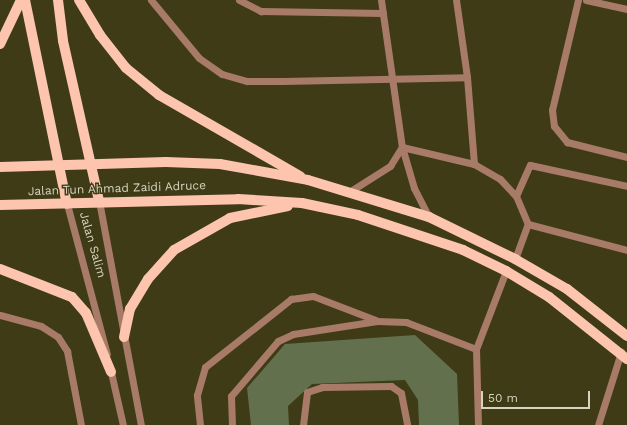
<!DOCTYPE html>
<html>
<head>
<meta charset="utf-8">
<style>
	body { margin:0 }
	#map { position:relative; width:627px; height:425px; overflow:hidden; background:#3e3b16; font-family:"Work Sans",sans-serif }
	div>[style] { position:absolute }
	.building>* { inset:0; background:#63704d }
	.minor>* { height:7px; margin:-3.5px; padding:0 3.5px; transform-origin:3.5px; border-radius:3.5px; background:#a87b68 }
	.major>* { height:10px; margin:-5px; padding:0 5px; transform-origin:5px; border-radius:5px; background:#fdc5ad }
	span { translate:-50% -50%; white-space:nowrap; text-align:center; line-height:1.15; -webkit-text-stroke:3px #3e3b16; paint-order:stroke }
	.street-label { font-size:12px; color:#d5d4bf }
	.scale { position:absolute; left:481px; top:391px; width:109px; height:18px; box-sizing:border-box; border:2px solid #d5d4bf; border-top:0; padding-left:5px; font-size:12px; line-height:14px; white-space:nowrap; color:#d5d4bf; -webkit-text-stroke:3px #3e3b16; paint-order:stroke }
</style>
</head>
<body>
<div id="map">
	<div class="building">
		<div style="clip-path:polygon(415px 335px,457px 374px,459px 425px,419px 425px,418px 400px,405px 380px,312px 384px,288px 406px,289px 425px,251px 425px,247px 388px,285px 344px)"></div>
	</div>
	<div class="minor">
		<div style="left:151px;top:0;width:75px;rotate:50.4deg"></div>
		<div style="left:199px;top:58px;width:28px;rotate:35deg"></div>
		<div style="left:222px;top:74px;width:26px;rotate:16deg"></div>
		<div style="left:247px;top:81px;width:36px"></div>
		<div style="left:283px;top:81px;width:184px;rotate:-1.2deg"></div>
		<div style="left:467px;top:77px;width:78px;rotate:-98.1deg"></div>
		<div style="left:239px;top:0;width:25px;rotate:27deg"></div>
		<div style="left:261px;top:11px;width:122px;rotate:0.9deg"></div>
		<div style="left:381px;top:0;width:148px;rotate:81.9deg"></div>
		<div style="left:402px;top:147px;width:43px;rotate:73.7deg"></div>
		<div style="left:414px;top:188px;width:33px;rotate:63deg"></div>
		<div style="left:578px;top:0;width:113px;rotate:103.3deg"></div>
		<div style="left:552px;top:110px;width:16px;rotate:83deg"></div>
		<div style="left:554px;top:126px;width:21px;rotate:51deg"></div>
		<div style="left:567px;top:142px;width:62px;rotate:14deg"></div>
		<div style="left:586px;top:0;width:42px;rotate:12.4deg"></div>
		<div style="left:467px;top:77px;width:87px;rotate:85.4deg"></div>
		<div style="left:402px;top:147px;width:74px;rotate:13.3deg"></div>
		<div style="left:474px;top:164px;width:30px;rotate:30deg"></div>
		<div style="left:500px;top:179px;width:23px;rotate:47deg"></div>
		<div style="left:516px;top:196px;width:30px;rotate:67deg"></div>
		<div style="left:349px;top:192px;width:49px;rotate:-32.4deg"></div>
		<div style="left:390px;top:166px;width:22px;rotate:-58deg"></div>
		<div style="left:516px;top:196px;width:34px;rotate:-66deg"></div>
		<div style="left:530px;top:165px;width:99px;rotate:12.2deg"></div>
		<div style="left:99px;top:201px;width:228px;rotate:79.4deg"></div>
		<div style="left:67px;top:204px;width:155px;rotate:75.1deg"></div>
		<div style="left:515px;top:259px;width:37px;rotate:-70deg"></div>
		<div style="left:528px;top:224px;width:102px;rotate:14.7deg"></div>
		<div style="left:0;top:315px;width:42px;rotate:15deg"></div>
		<div style="left:41px;top:326px;width:20px;rotate:33deg"></div>
		<div style="left:58px;top:337px;width:17px;rotate:57deg"></div>
		<div style="left:67px;top:351px;width:75px;rotate:79.3deg"></div>
		<div style="left:110px;top:368px;width:58px;rotate:77.2deg"></div>
		<div style="left:200px;top:425px;width:30px;rotate:-96deg"></div>
		<div style="left:197px;top:395px;width:29px;rotate:-74deg"></div>
		<div style="left:205px;top:367px;width:110px;rotate:-38.3deg"></div>
		<div style="left:291px;top:299px;width:22px;rotate:-8deg"></div>
		<div style="left:313px;top:296px;width:67px;rotate:20.9deg"></div>
		<div style="left:232px;top:425px;width:29px;rotate:-92deg"></div>
		<div style="left:231px;top:396px;width:72px;rotate:-49.5deg"></div>
		<div style="left:278px;top:341px;width:17px;rotate:-25deg"></div>
		<div style="left:293px;top:334px;width:85px;rotate:-8.8deg"></div>
		<div style="left:377px;top:321px;width:29px;rotate:2deg"></div>
		<div style="left:406px;top:322px;width:75px;rotate:21.1deg"></div>
		<div style="left:303px;top:425px;width:33px;rotate:-83deg"></div>
		<div style="left:307px;top:392px;width:16px;rotate:-18deg"></div>
		<div style="left:322px;top:387px;width:69px;rotate:-0.8deg"></div>
		<div style="left:391px;top:386px;width:12px;rotate:35deg"></div>
		<div style="left:401px;top:393px;width:33px;rotate:79deg"></div>
		<div style="left:478px;top:425px;width:76px;rotate:-91.5deg"></div>
		<div style="left:476px;top:349px;width:84px;rotate:-69deg"></div>
		<div style="left:598px;top:425px;width:77px;rotate:-72.5deg"></div>
	</div>
	<div class="major">
		<div style="left:25px;top:0;width:208px;rotate:78.4deg"></div>
		<div style="left:58px;top:0;width:41px;rotate:83deg"></div>
		<div style="left:63px;top:41px;width:164px;rotate:77.3deg"></div>
		<div style="left:79px;top:0;width:41px;rotate:59deg"></div>
		<div style="left:100px;top:35px;width:42px;rotate:51.8deg"></div>
		<div style="left:126px;top:68px;width:43px;rotate:39.3deg"></div>
		<div style="left:159px;top:95px;width:163px;rotate:29.9deg"></div>
		<div style="left:0;top:44px;width:49px;rotate:-64.5deg"></div>
		<div style="left:0;top:167px;width:166px;rotate:-1.7deg"></div>
		<div style="left:166px;top:162px;width:54px;rotate:2.1deg"></div>
		<div style="left:220px;top:164px;width:89px;rotate:10.3deg"></div>
		<div style="left:308px;top:180px;width:127px;rotate:17deg"></div>
		<div style="left:429px;top:217px;width:96px;rotate:26deg"></div>
		<div style="left:515px;top:259px;width:60px;rotate:30deg"></div>
		<div style="left:567px;top:289px;width:76px;rotate:38.1deg"></div>
		<div style="left:0;top:205px;width:238px;rotate:-1.4deg"></div>
		<div style="left:238px;top:199px;width:64px;rotate:3.6deg"></div>
		<div style="left:302px;top:203px;width:57px;rotate:12.1deg"></div>
		<div style="left:358px;top:215px;width:111px;rotate:18.4deg"></div>
		<div style="left:463px;top:250px;width:48px;rotate:26deg"></div>
		<div style="left:506px;top:271px;width:50px;rotate:31.2deg"></div>
		<div style="left:549px;top:297px;width:100px;rotate:38.5deg"></div>
		<div style="left:0;top:269px;width:77px;rotate:21.3deg"></div>
		<div style="left:72px;top:297px;width:21px;rotate:49deg"></div>
		<div style="left:86px;top:313px;width:64px;rotate:67deg"></div>
		<div style="left:124px;top:337px;width:29px;rotate:-78deg"></div>
		<div style="left:130px;top:309px;width:35px;rotate:-59deg"></div>
		<div style="left:148px;top:279px;width:39px;rotate:-48deg"></div>
		<div style="left:174px;top:250px;width:64px;rotate:-29.7deg"></div>
		<div style="left:230px;top:218px;width:59px;rotate:-11.7deg"></div>
	</div>
	<div class="street-label">
		<span style="left:117px;top:189px;rotate:-2deg">Jalan Tun Ahmad Zaidi Adruce</span>
		<span style="left:92px;top:245px;rotate:74deg">Jalan Salim</span>
	</div>
	<div class="scale">50 m</div>
</div>
</body>
</html>
